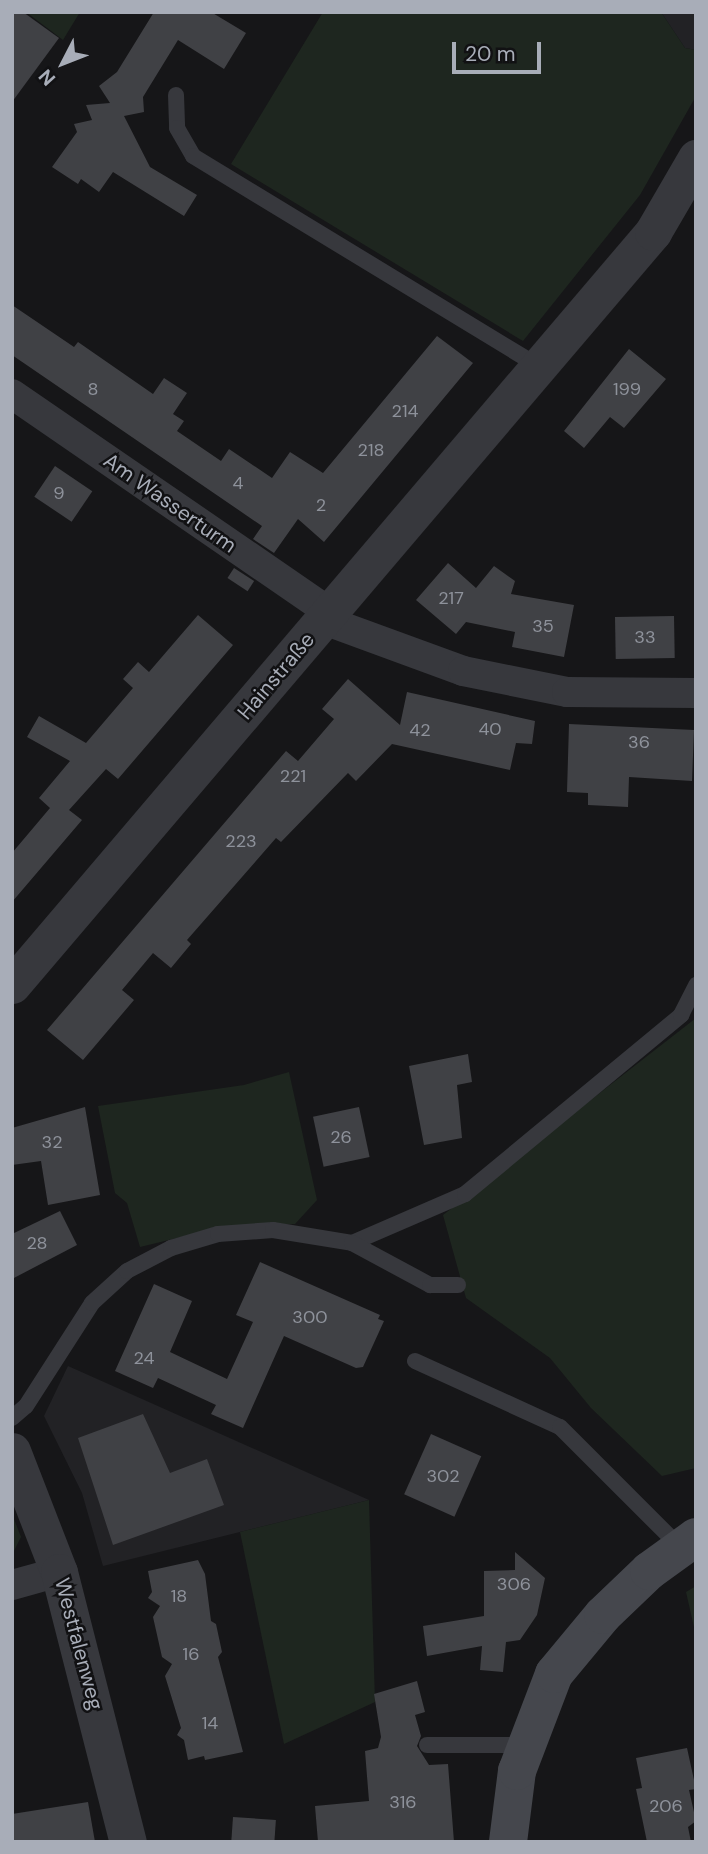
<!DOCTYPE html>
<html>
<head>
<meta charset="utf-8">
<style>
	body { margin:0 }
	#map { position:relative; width:708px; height:1854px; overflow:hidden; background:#161618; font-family:"DM Sans",sans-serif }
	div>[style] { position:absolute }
	.built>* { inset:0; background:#222225 }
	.green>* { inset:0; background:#1e261f }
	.building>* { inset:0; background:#404145; transform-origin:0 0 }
	.service>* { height:16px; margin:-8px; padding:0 8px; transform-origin:8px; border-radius:8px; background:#37383d }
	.minor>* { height:30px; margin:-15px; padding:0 15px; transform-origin:15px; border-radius:15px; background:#37383d }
	.tertiary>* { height:37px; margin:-18.5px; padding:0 18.5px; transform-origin:18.5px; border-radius:18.5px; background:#37383d }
	.secondary>* { height:38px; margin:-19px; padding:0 19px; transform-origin:19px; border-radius:19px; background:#45474d }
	span { translate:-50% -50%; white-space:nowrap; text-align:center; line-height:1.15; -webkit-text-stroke:5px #111113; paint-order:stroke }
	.number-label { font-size:18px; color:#8e929b }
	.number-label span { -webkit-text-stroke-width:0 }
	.street-label { font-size:21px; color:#a8adb8 }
	.frame { position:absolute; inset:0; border:14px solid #a8adb8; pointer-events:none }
	.north { position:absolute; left:28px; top:28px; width:70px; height:70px; -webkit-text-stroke:5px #111113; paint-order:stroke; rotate:228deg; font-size:19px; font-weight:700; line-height:28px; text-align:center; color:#a8adb8 }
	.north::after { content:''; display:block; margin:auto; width:24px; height:32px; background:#a8adb8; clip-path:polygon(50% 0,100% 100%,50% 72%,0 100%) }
	.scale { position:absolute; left:452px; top:42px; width:89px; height:32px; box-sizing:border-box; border:4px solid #a8adb8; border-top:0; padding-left:9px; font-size:21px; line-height:24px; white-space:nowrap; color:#a8adb8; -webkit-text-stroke:5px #111113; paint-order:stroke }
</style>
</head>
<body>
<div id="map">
	<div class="built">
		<div style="clip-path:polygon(661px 12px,696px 12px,696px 50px,685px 48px)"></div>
		<div style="clip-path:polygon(68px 1366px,369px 1500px,103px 1566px,82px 1493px,44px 1416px)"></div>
	</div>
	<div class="green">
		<div style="clip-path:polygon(26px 12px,80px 12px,63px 40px)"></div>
		<div style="clip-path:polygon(323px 12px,661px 12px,685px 48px,696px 50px,696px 96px,640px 195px,523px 341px,231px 164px)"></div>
		<div style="clip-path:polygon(696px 1018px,696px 1468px,662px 1476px,591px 1408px,550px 1358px,466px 1298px,443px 1215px)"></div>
		<div style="clip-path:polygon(289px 1072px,317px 1200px,295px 1224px,214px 1229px,140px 1247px,127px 1203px,115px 1193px,98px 1106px,244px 1085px)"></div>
		<div style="clip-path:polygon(369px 1500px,375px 1702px,284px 1744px,240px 1532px)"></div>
		<div style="clip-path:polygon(12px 1514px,21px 1537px,12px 1555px)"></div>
		<div style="clip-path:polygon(696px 1586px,696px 1636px,686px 1592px)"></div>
	</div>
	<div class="building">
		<div style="clip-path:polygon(12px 12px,23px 12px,59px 38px,12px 102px)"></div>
		<div style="clip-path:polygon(154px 12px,211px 12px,246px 33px,224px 69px,178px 40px,143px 97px,144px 112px,124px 116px,150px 167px,197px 195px,184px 216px,113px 172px,99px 192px,81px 179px,78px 184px,52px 167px,77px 132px,74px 124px,92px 120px,86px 105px,110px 103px,99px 86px,117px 72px)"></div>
		<div style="clip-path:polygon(12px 305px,74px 347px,78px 342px,153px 394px,164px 378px,187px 393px,173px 414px,184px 421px,177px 431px,221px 461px,229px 449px,272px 478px,290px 452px,323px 473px,437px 336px,473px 363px,324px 542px,298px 519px,274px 553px,253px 539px,262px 526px,12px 355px)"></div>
		<div style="clip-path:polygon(629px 349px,666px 379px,624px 428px,610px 417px,584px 448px,564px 431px)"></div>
		<div style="left:55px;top:466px;width:45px;height:37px;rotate:34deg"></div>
		<div style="clip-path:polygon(448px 563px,476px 588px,494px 566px,515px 581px,511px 594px,574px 605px,564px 657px,512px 647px,515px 632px,466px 622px,456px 634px,416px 600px)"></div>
		<div style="left:234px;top:568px;width:24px;height:12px;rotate:33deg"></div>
		<div style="clip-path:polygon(198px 615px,233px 645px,118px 779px,106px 769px,69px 810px,82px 820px,12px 902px,12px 853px,50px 808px,39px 798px,70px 761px,27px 737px,39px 716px,86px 743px,133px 688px,123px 679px,138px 662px,149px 672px)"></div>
		<div style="left:674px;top:616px;width:42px;height:59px;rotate:89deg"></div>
		<div style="clip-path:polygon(348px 679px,400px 725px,407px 692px,535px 721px,532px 744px,516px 743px,510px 770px,392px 744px,356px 781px,348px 773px,281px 842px,276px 838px,187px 940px,191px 944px,171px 968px,153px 953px,122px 990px,134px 1000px,83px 1060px,47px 1030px,286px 751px,298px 761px,334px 719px,322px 709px)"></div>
		<div style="clip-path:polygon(569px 724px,694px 730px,692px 781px,629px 777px,628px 807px,588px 805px,588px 793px,567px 792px)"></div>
		<div style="clip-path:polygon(468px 1054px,472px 1082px,457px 1085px,462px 1138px,424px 1145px,409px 1066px)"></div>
		<div style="clip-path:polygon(85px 1107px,100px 1195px,48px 1205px,41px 1161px,12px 1165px,12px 1128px)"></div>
		<div style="left:359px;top:1107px;width:51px;height:47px;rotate:78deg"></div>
		<div style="clip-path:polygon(60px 1211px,77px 1245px,12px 1279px,12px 1234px)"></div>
		<div style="clip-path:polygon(260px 1262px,380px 1315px,378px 1319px,384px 1321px,363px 1367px,356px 1368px,284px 1336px,243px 1428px,211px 1414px,216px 1405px,158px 1378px,153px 1388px,115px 1371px,154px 1284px,192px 1301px,170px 1352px,227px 1379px,253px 1322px,236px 1315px)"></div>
		<div style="clip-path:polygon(143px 1414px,170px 1473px,207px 1459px,224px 1505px,113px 1545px,78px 1438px)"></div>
		<div style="left:431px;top:1434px;width:55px;height:66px;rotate:24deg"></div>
		<div style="clip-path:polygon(515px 1552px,545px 1578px,537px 1615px,520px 1640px,506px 1642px,503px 1672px,480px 1670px,482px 1646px,427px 1656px,423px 1626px,484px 1616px,484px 1571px,515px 1570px)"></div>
		<div style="clip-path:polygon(198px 1560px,205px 1574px,211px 1621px,216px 1624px,222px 1652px,218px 1657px,243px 1752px,205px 1760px,204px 1756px,188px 1760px,184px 1740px,177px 1735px,181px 1728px,165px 1676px,172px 1664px,162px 1657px,153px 1617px,160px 1606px,148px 1598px,152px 1592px,148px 1571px)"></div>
		<div style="clip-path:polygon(417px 1681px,425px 1712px,415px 1715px,421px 1736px,417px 1746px,429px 1765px,448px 1764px,454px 1842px,318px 1842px,315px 1806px,369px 1801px,365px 1751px,378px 1748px,381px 1737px,374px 1694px)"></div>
		<div style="clip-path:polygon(687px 1748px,696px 1789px,689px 1790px,696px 1821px,688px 1827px,691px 1842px,647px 1842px,636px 1789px,642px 1788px,636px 1758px)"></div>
		<div style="clip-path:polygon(88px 1802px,95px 1842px,12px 1842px,12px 1814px)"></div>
		<div style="left:233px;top:1817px;width:43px;height:25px;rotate:4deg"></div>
	</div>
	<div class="service">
		<div style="left:176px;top:95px;width:33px;rotate:88deg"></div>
		<div style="left:177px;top:128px;width:32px;rotate:60deg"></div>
		<div style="left:193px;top:156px;width:406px;rotate:31.3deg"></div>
		<div style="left:352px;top:1243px;width:123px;rotate:-23.4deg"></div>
		<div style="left:465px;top:1194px;width:281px;rotate:-39.6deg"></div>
		<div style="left:681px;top:1015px;width:34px;rotate:-63deg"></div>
		<div style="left:415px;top:1361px;width:159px;rotate:24.5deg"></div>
		<div style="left:560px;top:1427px;width:170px;rotate:45deg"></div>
		<div style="left:12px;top:1418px;width:18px;rotate:-41deg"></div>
		<div style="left:26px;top:1406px;width:122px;rotate:-57.3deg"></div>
		<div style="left:92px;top:1303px;width:47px;rotate:-42.4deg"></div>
		<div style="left:127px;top:1271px;width:50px;rotate:-27.6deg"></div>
		<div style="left:171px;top:1248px;width:49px;rotate:-16.6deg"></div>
		<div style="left:218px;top:1234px;width:55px;rotate:-4.2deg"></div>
		<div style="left:273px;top:1230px;width:80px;rotate:9.3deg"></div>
		<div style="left:352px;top:1243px;width:89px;rotate:28.3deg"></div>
		<div style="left:430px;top:1285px;width:28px"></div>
		<div style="left:427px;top:1745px;width:97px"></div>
	</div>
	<div class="minor">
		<div style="left:12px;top:394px;width:385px;rotate:34.5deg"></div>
		<div style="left:324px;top:620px;width:148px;rotate:20.1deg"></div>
		<div style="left:463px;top:671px;width:106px;rotate:11.4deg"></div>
		<div style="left:567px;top:692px;width:129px;rotate:0.4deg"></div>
		<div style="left:12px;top:1585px;width:49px;rotate:-15.5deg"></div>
	</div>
	<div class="tertiary">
		<div style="left:12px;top:985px;width:989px;rotate:-49.59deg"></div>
		<div style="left:653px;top:232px;width:86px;rotate:-59.8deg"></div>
		<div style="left:12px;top:1451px;width:130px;rotate:68.8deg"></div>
		<div style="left:59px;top:1572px;width:279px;rotate:75.7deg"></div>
	</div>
	<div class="secondary">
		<div style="left:508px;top:1842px;width:72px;rotate:-82.8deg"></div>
		<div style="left:517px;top:1771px;width:104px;rotate:-69.1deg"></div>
		<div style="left:554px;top:1674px;width:77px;rotate:-50.3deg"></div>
		<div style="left:603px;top:1615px;width:64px;rotate:-43.7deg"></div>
		<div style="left:649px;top:1571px;width:58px;rotate:-35.9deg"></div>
	</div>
	<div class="number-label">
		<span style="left:93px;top:389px">8</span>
		<span style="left:627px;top:389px">199</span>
		<span style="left:405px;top:411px">214</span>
		<span style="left:371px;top:450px">218</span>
		<span style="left:238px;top:483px">4</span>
		<span style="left:59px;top:493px">9</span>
		<span style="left:321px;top:505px">2</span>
		<span style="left:451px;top:598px">217</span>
		<span style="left:543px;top:626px">35</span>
		<span style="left:645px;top:637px">33</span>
		<span style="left:490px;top:729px">40</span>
		<span style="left:420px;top:730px">42</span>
		<span style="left:639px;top:742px">36</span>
		<span style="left:293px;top:776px">221</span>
		<span style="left:241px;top:841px">223</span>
		<span style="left:341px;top:1137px">26</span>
		<span style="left:52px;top:1142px">32</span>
		<span style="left:37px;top:1243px">28</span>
		<span style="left:310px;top:1317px">300</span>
		<span style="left:144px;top:1358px">24</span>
		<span style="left:443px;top:1476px">302</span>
		<span style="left:514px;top:1584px">306</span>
		<span style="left:179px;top:1596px">18</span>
		<span style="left:191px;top:1654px">16</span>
		<span style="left:210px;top:1723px">14</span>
		<span style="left:403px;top:1802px">316</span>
		<span style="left:666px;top:1806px">206</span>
	</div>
	<div class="street-label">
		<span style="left:170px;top:503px;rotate:35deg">Am Wasserturm</span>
		<span style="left:276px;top:676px;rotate:-50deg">Hainstraße</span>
		<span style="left:79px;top:1644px;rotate:75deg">Westfalenweg</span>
	</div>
	<div class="frame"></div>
	<div class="north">N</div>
	<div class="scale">20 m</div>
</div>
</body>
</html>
